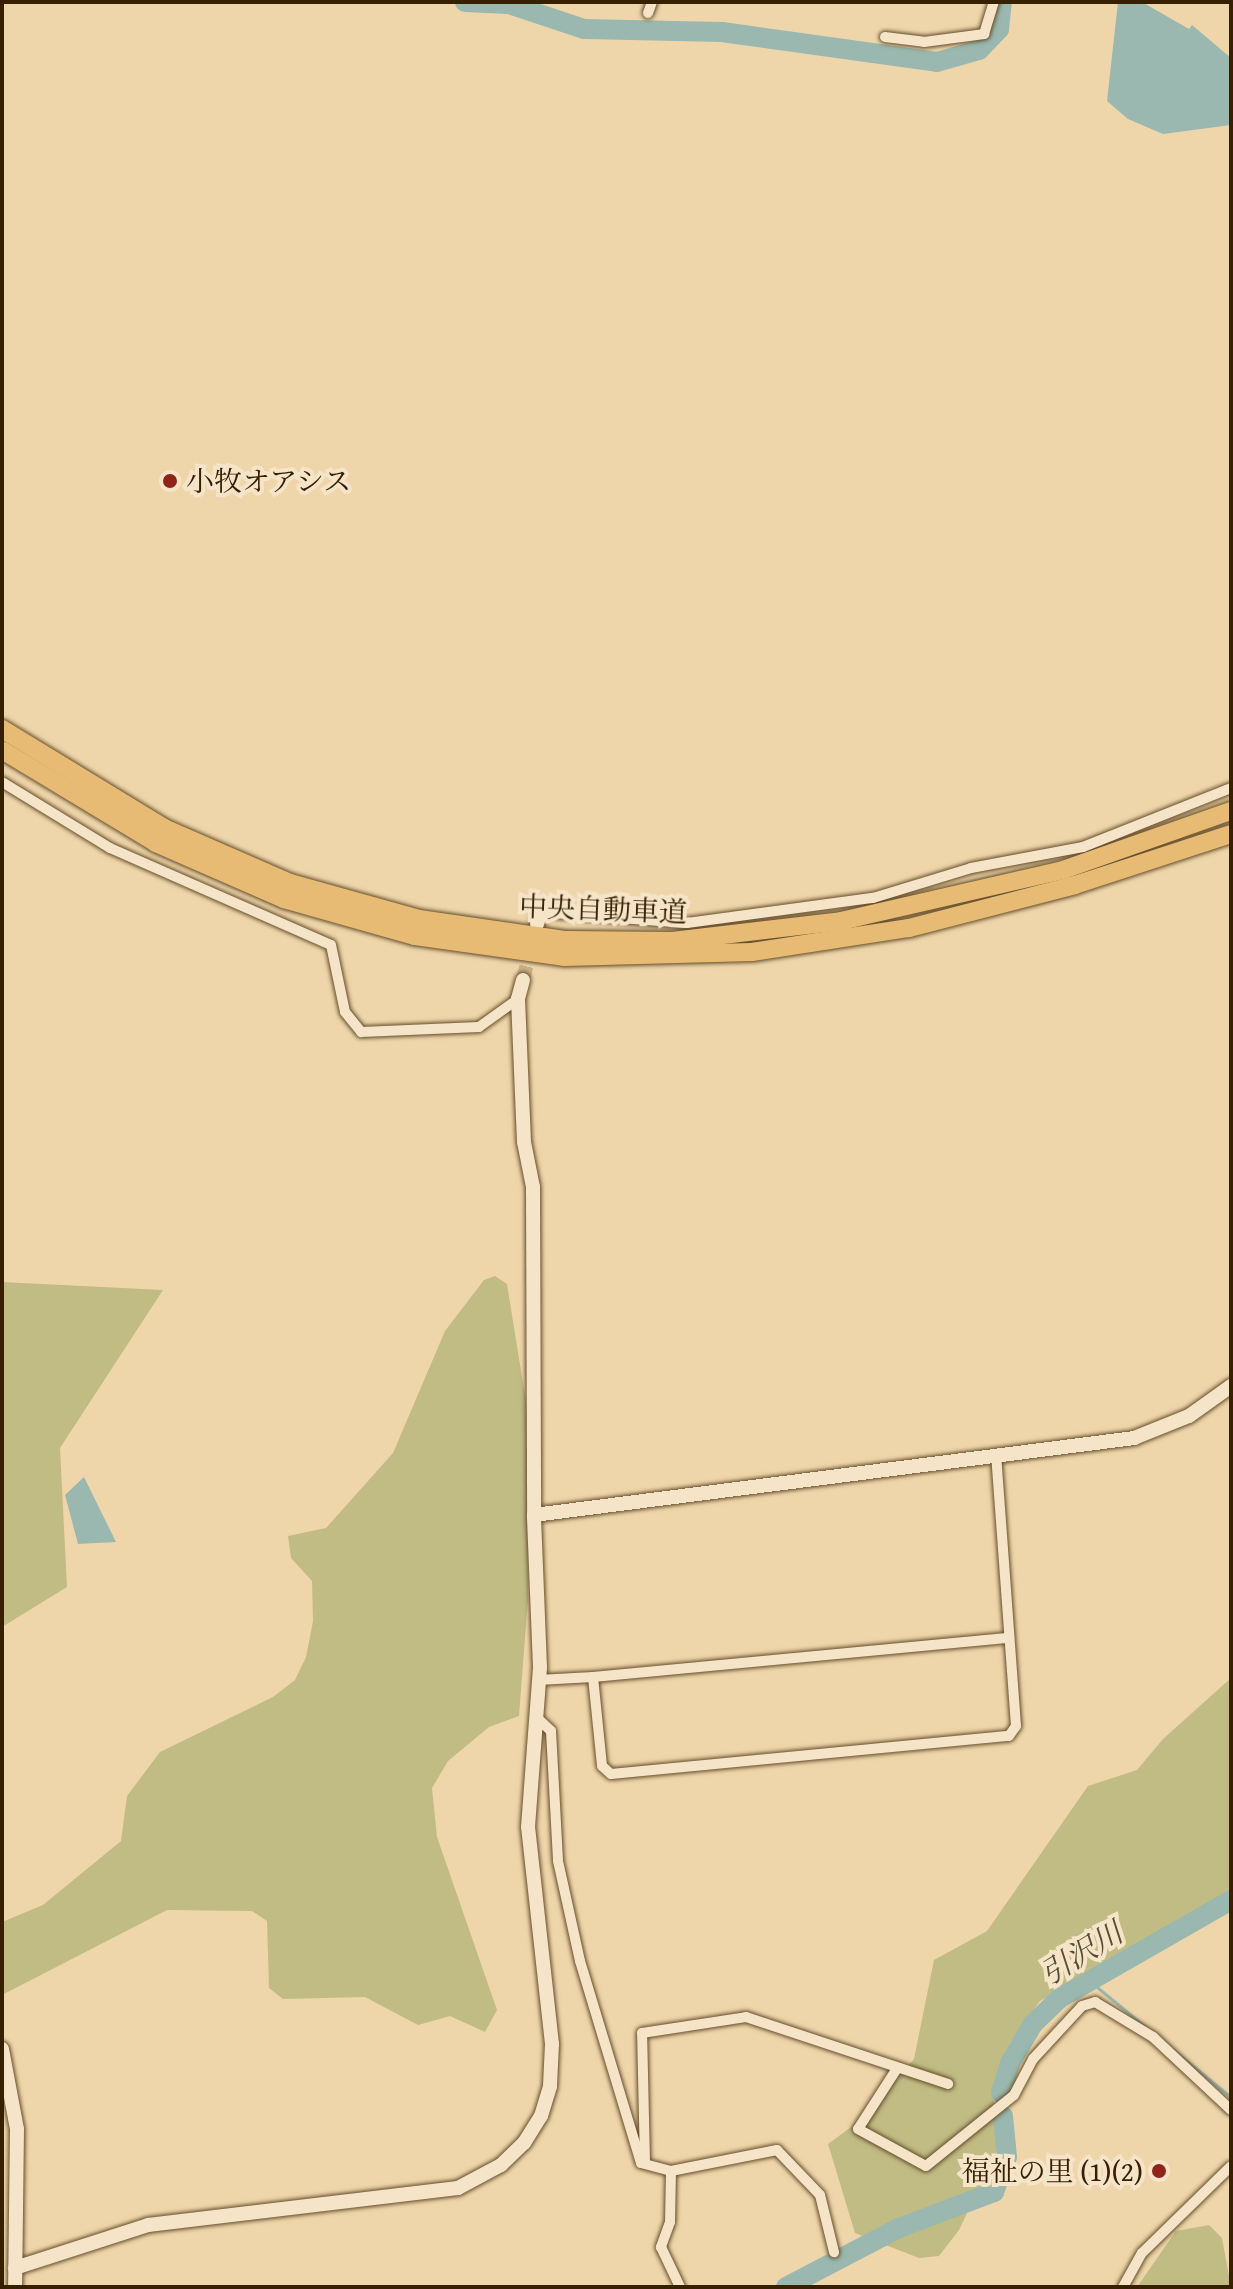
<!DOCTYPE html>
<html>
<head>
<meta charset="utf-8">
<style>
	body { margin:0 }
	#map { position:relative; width:1233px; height:2289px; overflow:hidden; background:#efd6aa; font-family:"Gentium Book Plus","Noto Serif JP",serif }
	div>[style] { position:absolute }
	.green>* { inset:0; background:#c0bc84 }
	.water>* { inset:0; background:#9ab8af }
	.stream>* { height:3px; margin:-1.5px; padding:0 1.5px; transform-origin:1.5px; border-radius:1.5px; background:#9ab8af }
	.river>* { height:20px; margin:-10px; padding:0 10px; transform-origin:10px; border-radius:10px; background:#9ab8af }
	.secondary-tunnel>* { height:14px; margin-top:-7px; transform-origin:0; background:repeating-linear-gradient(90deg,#cab288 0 14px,transparent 0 21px) }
	.roads { filter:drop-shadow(0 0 2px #654e2b) drop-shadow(0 0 2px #654e2b) }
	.street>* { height:10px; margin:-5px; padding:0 5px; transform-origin:5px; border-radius:5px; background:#f5e4c8 }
	.secondary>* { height:14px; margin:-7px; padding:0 7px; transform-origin:7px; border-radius:7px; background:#f5e4c8 }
	.highway>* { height:18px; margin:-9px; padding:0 9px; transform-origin:9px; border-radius:9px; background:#e8bb75 }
	.dots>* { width:22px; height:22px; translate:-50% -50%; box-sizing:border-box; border:4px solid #f5e4c8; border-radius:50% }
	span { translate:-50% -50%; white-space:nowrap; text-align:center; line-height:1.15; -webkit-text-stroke:8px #f5e4c8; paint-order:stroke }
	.poi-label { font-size:28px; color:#372001 }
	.left { translate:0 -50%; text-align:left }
	.right { translate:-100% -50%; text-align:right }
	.street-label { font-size:28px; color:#372001 }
	.water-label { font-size:30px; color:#554e35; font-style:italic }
	.frame { position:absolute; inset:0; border:4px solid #372001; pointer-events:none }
</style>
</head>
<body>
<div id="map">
	<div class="green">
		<div style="clip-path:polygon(495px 1276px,507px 1284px,527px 1408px,528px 1599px,519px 1716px,489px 1727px,448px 1761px,432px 1788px,437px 1837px,497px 2010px,485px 2032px,450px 2016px,418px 2025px,365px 1997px,283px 1999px,269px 1988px,267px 1921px,252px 1911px,167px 1910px,2px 1995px,2px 1922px,43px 1905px,121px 1841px,127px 1796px,160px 1752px,273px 1697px,295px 1680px,306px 1657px,313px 1621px,312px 1581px,291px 1558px,288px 1536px,326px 1528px,393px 1453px,445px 1331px,484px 1280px)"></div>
		<div style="clip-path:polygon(2px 1282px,163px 1290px,60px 1448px,67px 1587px,2px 1627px)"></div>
		<div style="clip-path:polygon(1231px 1678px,1231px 1907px,1120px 1954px,1040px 2001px,1010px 2043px,993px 2095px,997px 2151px,959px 2230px,939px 2256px,919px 2258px,855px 2233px,828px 2144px,858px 2122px,914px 2059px,934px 1960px,987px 1931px,1088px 1786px,1137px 1770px,1163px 1739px)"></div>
		<div style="clip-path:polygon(1209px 2225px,1222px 2238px,1231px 2287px,1137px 2287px,1176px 2231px)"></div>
	</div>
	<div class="water">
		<div style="clip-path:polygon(1118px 2px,1142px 2px,1189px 29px,1192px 25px,1231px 58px,1231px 125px,1163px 134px,1128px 119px,1107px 101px)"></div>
		<div style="clip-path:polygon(84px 1477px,116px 1542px,78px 1544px,65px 1495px)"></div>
	</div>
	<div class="stream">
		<div style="left:1092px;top:1983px;width:180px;rotate:39.4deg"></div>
	</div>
	<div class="river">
		<div style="left:465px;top:2px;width:44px;rotate:2.6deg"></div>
		<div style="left:509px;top:4px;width:79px;rotate:18.4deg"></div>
		<div style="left:584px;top:29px;width:138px;rotate:1.2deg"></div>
		<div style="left:722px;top:32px;width:217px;rotate:7.9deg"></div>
		<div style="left:937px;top:62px;width:44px;rotate:-15.9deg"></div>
		<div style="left:979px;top:50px;width:29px;rotate:-46deg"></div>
		<div style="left:999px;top:29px;width:27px;rotate:-84deg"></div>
		<div style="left:1001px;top:2093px;width:31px;rotate:-73deg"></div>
		<div style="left:1010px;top:2063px;width:45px;rotate:-59.5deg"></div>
		<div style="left:1033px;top:2024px;width:37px;rotate:-44deg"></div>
		<div style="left:1060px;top:1998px;width:197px;rotate:-29.8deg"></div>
		<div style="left:786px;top:2287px;width:127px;rotate:-27.6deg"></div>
		<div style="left:899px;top:2228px;width:102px;rotate:-20.8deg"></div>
		<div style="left:994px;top:2192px;width:37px;rotate:-70deg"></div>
		<div style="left:1007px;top:2157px;width:41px;rotate:-95.6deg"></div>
	</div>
	<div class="secondary-tunnel">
		<div style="left:523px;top:980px;width:36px;rotate:-76deg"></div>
	</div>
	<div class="roads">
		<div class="street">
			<div style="left:648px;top:13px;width:12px;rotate:-70deg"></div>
			<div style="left:885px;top:37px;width:39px;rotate:7deg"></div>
			<div style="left:924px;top:42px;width:61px;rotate:-7.6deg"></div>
			<div style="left:984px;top:34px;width:34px;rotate:-73deg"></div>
			<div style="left:2px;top:782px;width:127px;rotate:31.4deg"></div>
			<div style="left:110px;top:848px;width:241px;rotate:23.7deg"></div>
			<div style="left:331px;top:945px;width:68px;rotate:78.2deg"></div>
			<div style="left:345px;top:1012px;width:26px;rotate:51deg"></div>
			<div style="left:361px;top:1032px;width:118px;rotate:-2.4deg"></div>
			<div style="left:479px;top:1027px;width:48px;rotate:-35.7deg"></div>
			<div style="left:541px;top:912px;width:146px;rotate:4.3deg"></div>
			<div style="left:687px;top:923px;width:188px;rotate:-7.7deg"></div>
			<div style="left:873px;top:898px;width:102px;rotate:-17deg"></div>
			<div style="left:971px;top:868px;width:114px;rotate:-10.6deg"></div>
			<div style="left:1083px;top:847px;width:159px;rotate:-21.7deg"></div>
			<div style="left:593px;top:1677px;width:418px;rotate:-5.4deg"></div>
			<div style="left:538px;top:1680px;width:55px;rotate:-3.1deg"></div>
			<div style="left:593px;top:1677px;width:89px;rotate:84.2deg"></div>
			<div style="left:602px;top:1766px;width:12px;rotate:42deg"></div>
			<div style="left:611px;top:1774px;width:400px;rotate:-5.5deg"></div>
			<div style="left:1009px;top:1736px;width:12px;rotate:-55deg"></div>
			<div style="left:1016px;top:1726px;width:271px;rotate:-94.2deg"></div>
			<div style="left:535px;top:1716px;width:22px;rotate:43deg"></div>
			<div style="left:551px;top:1731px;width:130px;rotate:86.9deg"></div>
			<div style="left:558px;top:1861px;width:102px;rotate:77.6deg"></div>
			<div style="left:580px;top:1961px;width:211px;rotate:73.2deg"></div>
			<div style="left:641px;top:2163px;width:31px;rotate:15deg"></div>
			<div style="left:671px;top:2171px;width:108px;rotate:-11.2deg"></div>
			<div style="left:777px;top:2150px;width:62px;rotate:46.3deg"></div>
			<div style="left:820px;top:2195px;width:59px;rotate:76.2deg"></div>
			<div style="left:896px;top:2070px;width:70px;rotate:122.8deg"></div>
			<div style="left:858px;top:2129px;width:77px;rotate:28.6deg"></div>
			<div style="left:926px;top:2166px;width:113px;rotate:-38.9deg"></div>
			<div style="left:1014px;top:2095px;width:41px;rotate:-62.2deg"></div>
			<div style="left:1033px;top:2059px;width:72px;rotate:-47.2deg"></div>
			<div style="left:1082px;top:2006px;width:14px;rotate:-17deg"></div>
			<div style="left:1095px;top:2002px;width:68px;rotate:31.1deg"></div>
			<div style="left:1153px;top:2037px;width:107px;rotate:43.1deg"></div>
			<div style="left:645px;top:2162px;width:129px;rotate:-91.3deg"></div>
			<div style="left:642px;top:2033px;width:105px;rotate:-8.7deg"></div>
			<div style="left:746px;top:2017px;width:213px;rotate:18.3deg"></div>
			<div style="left:671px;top:2171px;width:51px;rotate:91.1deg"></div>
			<div style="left:670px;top:2222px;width:27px;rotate:110deg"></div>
			<div style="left:661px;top:2247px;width:44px;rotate:64.6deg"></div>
			<div style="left:1123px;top:2287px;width:39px;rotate:-61deg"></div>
			<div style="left:1142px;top:2253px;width:124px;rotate:-44.3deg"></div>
		</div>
		<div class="secondary">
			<div style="left:537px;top:924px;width:13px;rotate:-72deg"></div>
			<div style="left:523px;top:980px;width:20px;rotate:105deg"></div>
			<div style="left:518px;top:999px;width:143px;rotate:87.6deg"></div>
			<div style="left:524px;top:1142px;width:46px;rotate:78.7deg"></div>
			<div style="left:533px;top:1187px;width:328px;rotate:89.8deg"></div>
			<div style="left:2px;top:2049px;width:81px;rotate:79.4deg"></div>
			<div style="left:17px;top:2129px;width:158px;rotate:90.7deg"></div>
			<div style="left:15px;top:2268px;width:140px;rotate:-17.9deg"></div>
			<div style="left:148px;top:2225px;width:312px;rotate:-6.8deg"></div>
			<div style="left:458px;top:2188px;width:49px;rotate:-28.1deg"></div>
			<div style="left:501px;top:2165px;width:32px;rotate:-44deg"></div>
			<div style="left:524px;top:2143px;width:32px;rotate:-58deg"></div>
			<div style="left:541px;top:2116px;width:31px;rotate:-73deg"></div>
			<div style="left:550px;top:2086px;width:42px;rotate:-87.3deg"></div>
			<div style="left:552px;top:2044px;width:218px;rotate:-96.3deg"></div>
			<div style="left:528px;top:1827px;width:160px;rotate:-85.7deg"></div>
			<div style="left:540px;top:1667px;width:152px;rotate:-92.3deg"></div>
			<div style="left:534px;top:1515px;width:605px;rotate:-7.31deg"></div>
			<div style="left:1134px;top:1438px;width:59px;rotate:-21.8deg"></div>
			<div style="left:1189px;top:1416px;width:52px;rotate:-35.5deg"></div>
		</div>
		<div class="highway">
			<div style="left:2px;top:729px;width:190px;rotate:31.4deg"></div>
			<div style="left:164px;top:828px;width:137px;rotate:23.6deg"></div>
			<div style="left:290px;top:883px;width:134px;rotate:15.6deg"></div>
			<div style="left:419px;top:919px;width:147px;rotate:8.2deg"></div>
			<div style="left:564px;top:940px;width:108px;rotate:0.5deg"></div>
			<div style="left:672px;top:941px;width:170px;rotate:-6.7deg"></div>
			<div style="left:841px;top:921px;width:228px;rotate:-12.9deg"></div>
			<div style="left:1063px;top:870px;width:178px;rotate:-19.4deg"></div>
			<div style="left:2px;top:750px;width:180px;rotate:31.1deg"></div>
			<div style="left:156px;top:843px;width:140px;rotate:23.6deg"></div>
			<div style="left:284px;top:899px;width:136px;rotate:15.8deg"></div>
			<div style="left:415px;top:936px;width:150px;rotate:8deg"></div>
			<div style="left:564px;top:957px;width:188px;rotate:-1.5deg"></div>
			<div style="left:752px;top:952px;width:159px;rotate:-8.7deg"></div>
			<div style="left:909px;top:928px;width:171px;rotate:-14.5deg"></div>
			<div style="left:1075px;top:885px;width:164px;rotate:-18.1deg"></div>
		</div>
	</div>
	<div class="dots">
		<div style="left:170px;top:481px;background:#8f2418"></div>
		<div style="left:1159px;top:2171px;background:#8f2418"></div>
	</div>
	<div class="poi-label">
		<span class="left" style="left:186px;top:481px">小牧オアシス</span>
		<span class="right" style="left:1143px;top:2171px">福祉の里 (1)(2)</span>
	</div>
	<div class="street-label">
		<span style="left:603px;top:909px;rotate:2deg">中央自動車道</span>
	</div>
	<div class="water-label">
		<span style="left:1081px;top:1953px;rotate:-32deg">引沢川</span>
	</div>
	<div class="frame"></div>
</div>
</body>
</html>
